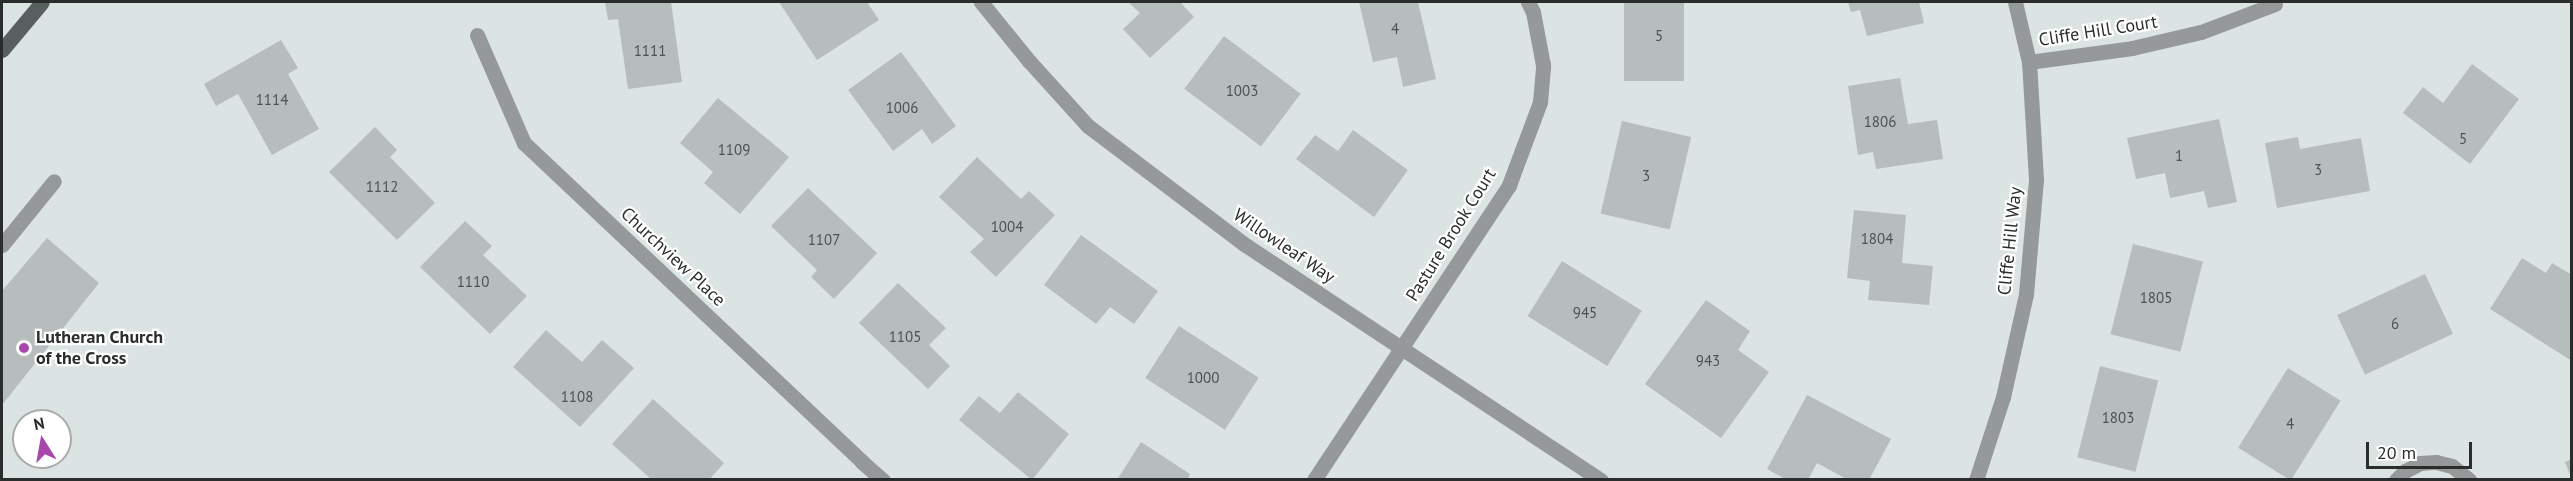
<!DOCTYPE html>
<html>
<head>
<meta charset="utf-8">
<style>
	body { margin:0 }
	#map { position:relative; width:2573px; height:481px; overflow:hidden; background:#dce3e3; font-family:"PT Sans",sans-serif }
	div>[style] { position:absolute }
	.building>* { inset:0; background:#b7bdbd; transform-origin:0 0 }
	.minor>* { height:15px; margin:-7.5px; padding:0 7.5px; transform-origin:7.5px; border-radius:7.5px; background:#969999 }
	.major>* { height:15px; margin:-7.5px; padding:0 7.5px; transform-origin:7.5px; border-radius:7.5px; background:#595e5e }
	.dots>* { width:16px; height:16px; translate:-50% -50%; box-sizing:border-box; border:3px solid #fff; border-radius:50% }
	span { translate:-50% -50%; white-space:nowrap; text-align:center; line-height:1.15; -webkit-text-stroke:4.5px #fff; paint-order:stroke }
	.number-label { font-size:15px; color:#4e5151 }
	.number-label span { -webkit-text-stroke-width:0 }
	.street-label { font-size:18px; color:#2b2d2d }
	.poi-label { font-size:18px; color:#2b2d2d; font-weight:700 }
	.left { translate:0 -50%; text-align:left }
	.frame { position:absolute; inset:0; border:3px solid #2b2d2d; pointer-events:none }
	.north { position:absolute; left:12px; top:409px; width:60px; height:60px; box-sizing:border-box; background:#fff; border:2px solid #aaabab; border-radius:50%; rotate:349deg; font-size:16px; font-weight:700; line-height:24px; text-align:center; color:#2b2d2d }
	.north::after { content:''; display:block; margin:auto; width:21px; height:27px; background:#a946ac; clip-path:polygon(50% 0,100% 100%,50% 72%,0 100%) }
	.scale { position:absolute; left:2366px; top:442px; width:106px; height:27px; box-sizing:border-box; border:3px solid #2b2d2d; border-top:0; padding-left:8px; font-size:18px; line-height:21px; white-space:nowrap; color:#2b2d2d; -webkit-text-stroke:4px #fff; paint-order:stroke }
</style>
</head>
<body>
<div id="map">
	<div class="building">
		<div style="clip-path:polygon(605px 2px,671px 2px,682px 82px,628px 89px,618px 19px,608px 20px)"></div>
		<div style="clip-path:polygon(779px 2px,867px 2px,879px 20px,817px 60px)"></div>
		<div style="clip-path:polygon(1128px 2px,1180px 2px,1194px 17px,1150px 58px,1123px 29px,1140px 13px)"></div>
		<div style="clip-path:polygon(1359px 2px,1418px 2px,1436px 79px,1403px 87px,1397px 57px,1373px 62px)"></div>
		<div style="left:1624px;top:2px;width:60px;height:79px"></div>
		<div style="clip-path:polygon(1848px 2px,1919px 2px,1924px 23px,1867px 36px,1860px 10px,1851px 12px)"></div>
		<div style="left:1224px;top:36px;width:96px;height:66px;rotate:37deg"></div>
		<div style="clip-path:polygon(281px 40px,298px 68px,288px 74px,319px 129px,272px 155px,238px 94px,216px 106px,204px 84px)"></div>
		<div style="clip-path:polygon(901px 52px,956px 126px,932px 144px,922px 129px,893px 151px,848px 90px)"></div>
		<div style="clip-path:polygon(2472px 64px,2519px 99px,2470px 164px,2403px 113px,2423px 87px,2443px 103px)"></div>
		<div style="clip-path:polygon(1900px 78px,1908px 124px,1937px 120px,1943px 159px,1876px 169px,1873px 152px,1858px 155px,1848px 86px)"></div>
		<div style="clip-path:polygon(718px 98px,789px 157px,740px 214px,704px 183px,713px 172px,680px 143px)"></div>
		<div style="clip-path:polygon(2219px 119px,2237px 202px,2208px 208px,2204px 191px,2170px 198px,2165px 173px,2136px 179px,2127px 138px)"></div>
		<div style="left:1622px;top:121px;width:71px;height:95px;rotate:13deg"></div>
		<div style="clip-path:polygon(375px 127px,397px 150px,390px 157px,435px 203px,397px 240px,329px 172px)"></div>
		<div style="clip-path:polygon(1353px 130px,1408px 170px,1374px 217px,1296px 159px,1315px 135px,1338px 151px)"></div>
		<div style="clip-path:polygon(2298px 137px,2300px 149px,2361px 138px,2370px 191px,2277px 208px,2265px 143px)"></div>
		<div style="clip-path:polygon(977px 157px,1021px 199px,1029px 191px,1055px 215px,996px 277px,970px 252px,984px 239px,939px 197px)"></div>
		<div style="clip-path:polygon(808px 188px,877px 253px,834px 299px,811px 277px,817px 270px,771px 226px)"></div>
		<div style="clip-path:polygon(1854px 210px,1906px 215px,1902px 263px,1933px 266px,1929px 305px,1868px 300px,1870px 281px,1847px 278px)"></div>
		<div style="clip-path:polygon(465px 221px,492px 246px,483px 255px,527px 296px,490px 334px,420px 267px)"></div>
		<div style="clip-path:polygon(1081px 235px,1158px 291px,1134px 324px,1110px 307px,1096px 324px,1044px 285px)"></div>
		<div style="clip-path:polygon(47px 238px,99px 283px,2px 405px,2px 291px)"></div>
		<div style="left:2133px;top:244px;width:72px;height:93px;rotate:14deg"></div>
		<div style="clip-path:polygon(2522px 258px,2546px 273px,2552px 263px,2572px 275px,2572px 361px,2490px 309px)"></div>
		<div style="left:1562px;top:261px;width:94px;height:65px;rotate:32deg"></div>
		<div style="left:2425px;top:274px;width:66px;height:97px;rotate:65deg"></div>
		<div style="clip-path:polygon(898px 283px,946px 328px,929px 345px,950px 366px,928px 389px,859px 323px)"></div>
		<div style="clip-path:polygon(1706px 300px,1750px 331px,1738px 350px,1769px 372px,1721px 438px,1645px 384px)"></div>
		<div style="left:1179px;top:326px;width:95px;height:62px;rotate:33deg"></div>
		<div style="clip-path:polygon(546px 330px,582px 362px,602px 340px,634px 368px,580px 427px,513px 367px)"></div>
		<div style="left:2100px;top:366px;width:60px;height:94px;rotate:14deg"></div>
		<div style="left:2288px;top:368px;width:62px;height:94px;rotate:32deg"></div>
		<div style="clip-path:polygon(1018px 392px,1069px 434px,1032px 480px,959px 420px,979px 396px,1000px 413px)"></div>
		<div style="clip-path:polygon(1807px 395px,1891px 439px,1869px 480px,1848px 480px,1817px 463px,1808px 480px,1787px 480px,1767px 469px)"></div>
		<div style="clip-path:polygon(653px 399px,724px 463px,709px 480px,652px 480px,612px 444px)"></div>
		<div style="clip-path:polygon(1141px 442px,1190px 474px,1187px 480px,1117px 480px)"></div>
		<div style="clip-path:polygon(2572px 459px,2572px 477px,2571px 477px,2565px 462px)"></div>
	</div>
	<div class="minor">
		<div style="left:981px;top:2px;width:76px;rotate:50.9deg"></div>
		<div style="left:1029px;top:61px;width:88px;rotate:47.8deg"></div>
		<div style="left:1088px;top:126px;width:196px;rotate:37.1deg"></div>
		<div style="left:1244px;top:244px;width:428px;rotate:33.5deg"></div>
		<div style="left:477px;top:35px;width:118px;rotate:66.5deg"></div>
		<div style="left:524px;top:143px;width:465px;rotate:43.3deg"></div>
		<div style="left:862px;top:462px;width:28px;rotate:41deg"></div>
		<div style="left:2029px;top:62px;width:104px;rotate:-7.7deg"></div>
		<div style="left:2132px;top:48px;width:71px;rotate:-13.1deg"></div>
		<div style="left:2201px;top:32px;width:79px;rotate:-20.7deg"></div>
		<div style="left:2px;top:245px;width:82px;rotate:-50.9deg"></div>
		<div style="left:1314px;top:480px;width:354px;rotate:-56.5deg"></div>
		<div style="left:1509px;top:185px;width:89px;rotate:-69.5deg"></div>
		<div style="left:1540px;top:102px;width:37px;rotate:-85deg"></div>
		<div style="left:1543px;top:65px;width:54px;rotate:-100.7deg"></div>
		<div style="left:1533px;top:12px;width:11px;rotate:-117deg"></div>
		<div style="left:1976px;top:480px;width:87px;rotate:-72deg"></div>
		<div style="left:2003px;top:397px;width:106px;rotate:-77.4deg"></div>
		<div style="left:2026px;top:294px;width:115px;rotate:-85deg"></div>
		<div style="left:2036px;top:179px;width:117px;rotate:-93.4deg"></div>
		<div style="left:2029px;top:62px;width:62px;rotate:-103.1deg"></div>
		<div style="left:2396px;top:480px;width:13px;rotate:-45deg"></div>
		<div style="left:2405px;top:471px;width:17px;rotate:-28deg"></div>
		<div style="left:2420px;top:463px;width:16px;rotate:-4deg"></div>
		<div style="left:2436px;top:462px;width:16px;rotate:14deg"></div>
		<div style="left:2452px;top:466px;width:22px;rotate:39deg"></div>
	</div>
	<div class="major">
		<div style="left:2px;top:50px;width:62px;rotate:-50.2deg"></div>
	</div>
	<div class="dots">
		<div style="left:24px;top:348px;background:#a946ac"></div>
	</div>
	<div class="number-label">
		<span style="left:1395px;top:29px">4</span>
		<span style="left:1659px;top:36px">5</span>
		<span style="left:650px;top:51px">1111</span>
		<span style="left:1242px;top:91px">1003</span>
		<span style="left:272px;top:100px">1114</span>
		<span style="left:902px;top:108px">1006</span>
		<span style="left:1880px;top:122px">1806</span>
		<span style="left:2463px;top:139px">5</span>
		<span style="left:734px;top:150px">1109</span>
		<span style="left:2179px;top:156px">1</span>
		<span style="left:2318px;top:170px">3</span>
		<span style="left:1646px;top:176px">3</span>
		<span style="left:382px;top:187px">1112</span>
		<span style="left:1007px;top:227px">1004</span>
		<span style="left:1877px;top:239px">1804</span>
		<span style="left:824px;top:240px">1107</span>
		<span style="left:473px;top:282px">1110</span>
		<span style="left:2156px;top:298px">1805</span>
		<span style="left:1585px;top:313px">945</span>
		<span style="left:2395px;top:324px">6</span>
		<span style="left:905px;top:337px">1105</span>
		<span style="left:1708px;top:361px">943</span>
		<span style="left:1203px;top:378px">1000</span>
		<span style="left:577px;top:397px">1108</span>
		<span style="left:2118px;top:418px">1803</span>
		<span style="left:2290px;top:424px">4</span>
	</div>
	<div class="street-label">
		<span style="left:2098px;top:31px;rotate:-9deg">Cliffe Hill Court</span>
		<span style="left:1451px;top:235px;rotate:-58deg">Pasture Brook Court</span>
		<span style="left:2010px;top:241px;rotate:-84deg">Cliffe Hill Way</span>
		<span style="left:1284px;top:246px;rotate:34deg">Willowleaf Way</span>
		<span style="left:673px;top:257px;rotate:43deg">Churchview Place</span>
	</div>
	<div class="poi-label">
		<span class="left" style="left:36px;top:348px">Lutheran Church<br>of the Cross</span>
	</div>
	<div class="frame"></div>
	<div class="north">N</div>
	<div class="scale">20 m</div>
</div>
</body>
</html>
